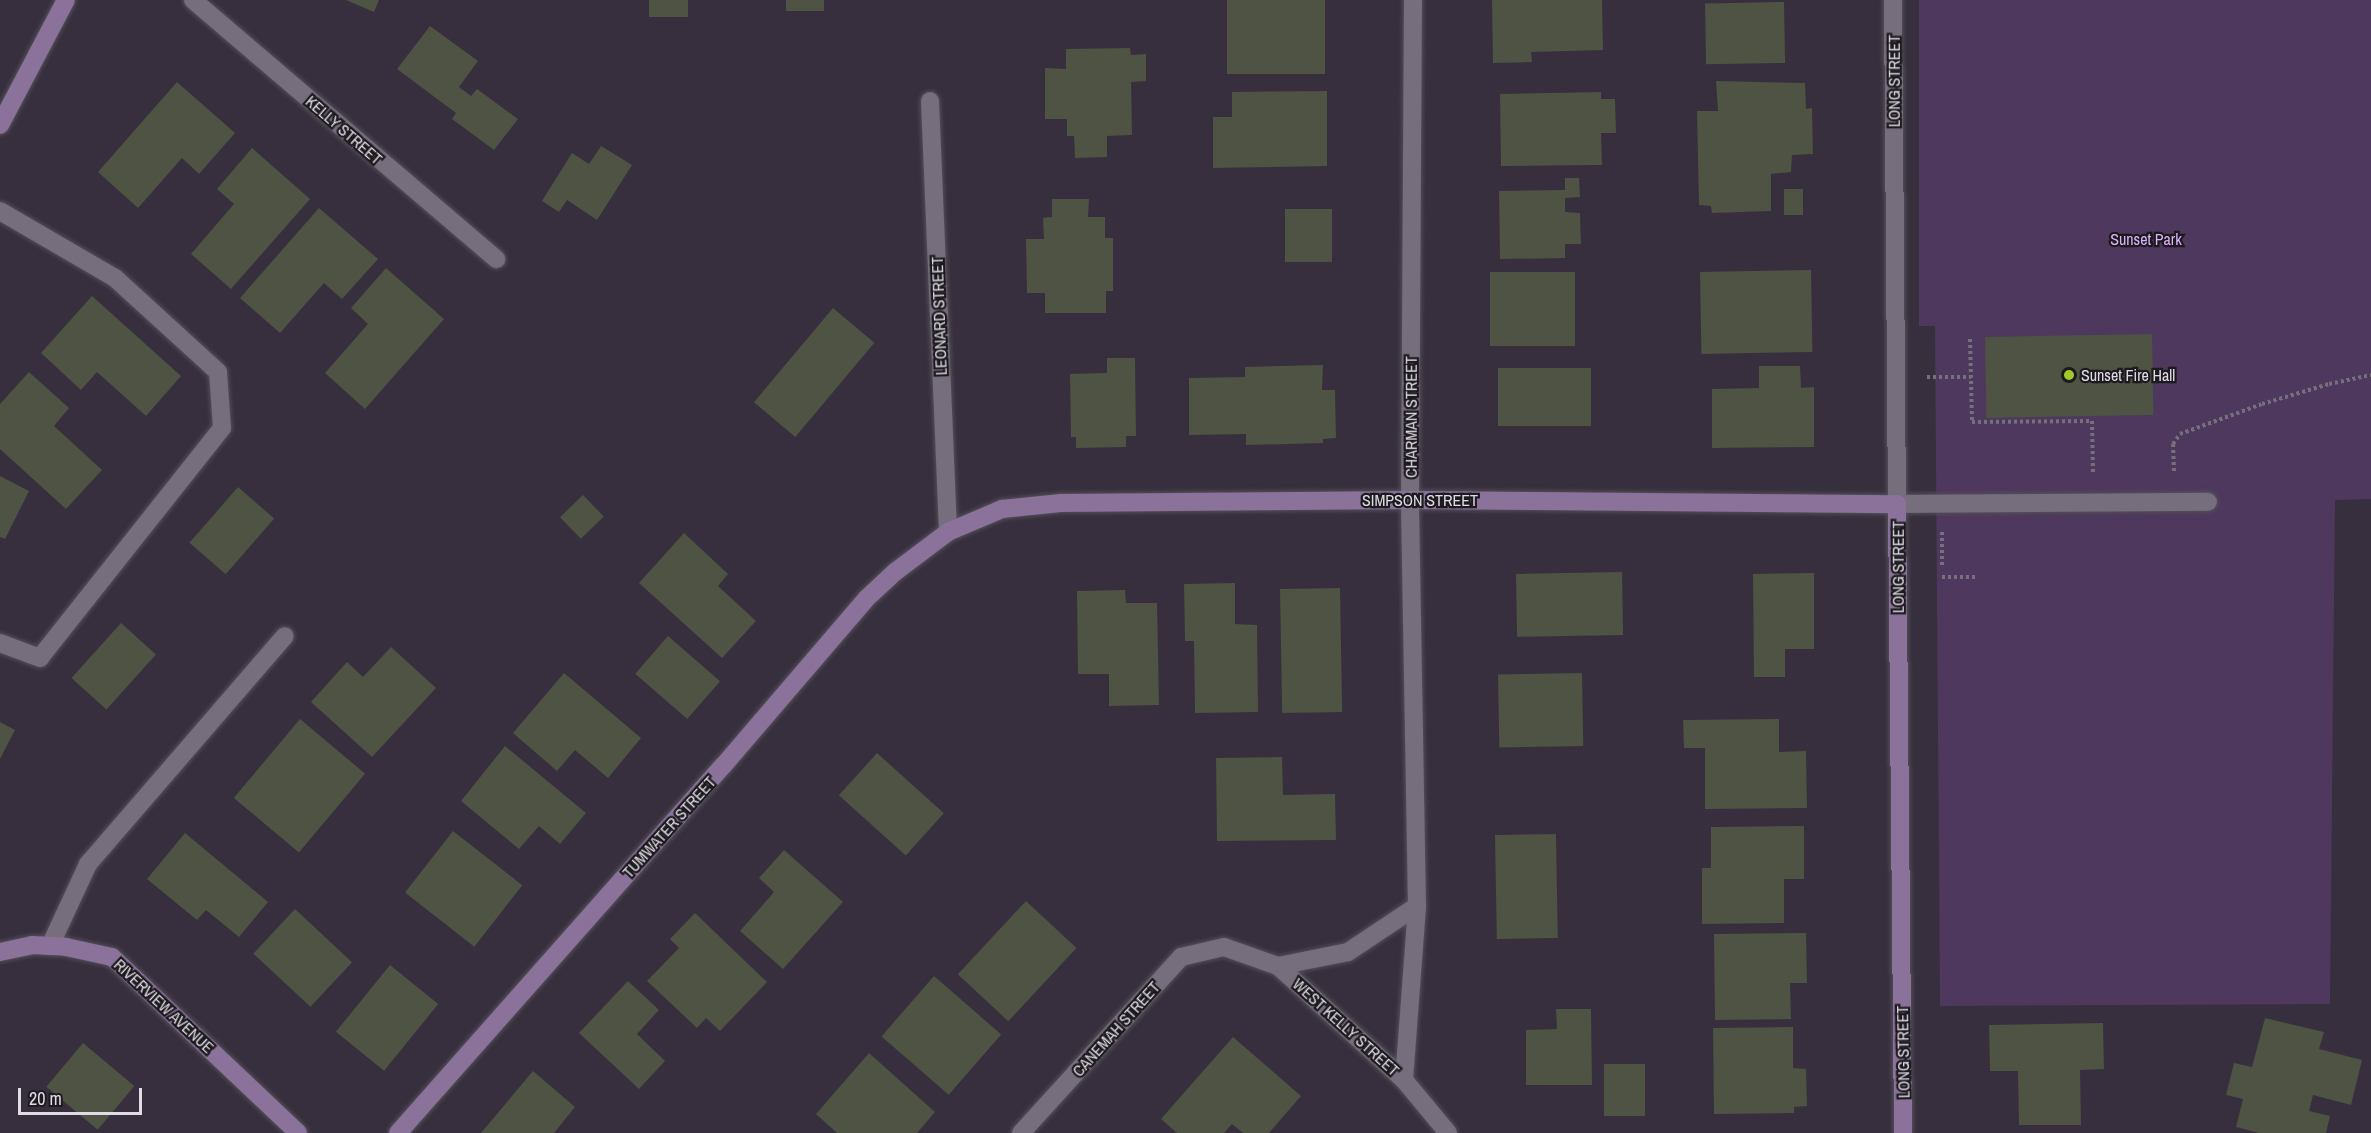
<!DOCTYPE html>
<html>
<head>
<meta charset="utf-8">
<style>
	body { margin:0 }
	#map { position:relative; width:2371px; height:1133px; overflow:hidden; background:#372f3d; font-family:"Archivo Narrow",sans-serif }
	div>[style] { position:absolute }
	.green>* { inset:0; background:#4e385d }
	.building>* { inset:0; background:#4e5343; transform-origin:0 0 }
	.path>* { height:4px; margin-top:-2px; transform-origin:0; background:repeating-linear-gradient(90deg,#77707c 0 3px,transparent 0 6px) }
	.roads { filter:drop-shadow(0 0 2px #544e59) drop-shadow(0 0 2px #544e59) }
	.lane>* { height:18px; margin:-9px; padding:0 9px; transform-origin:9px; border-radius:9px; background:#766d7d }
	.street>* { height:18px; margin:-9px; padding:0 9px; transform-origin:9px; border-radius:9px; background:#766d7d }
	.secondary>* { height:18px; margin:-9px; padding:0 9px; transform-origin:9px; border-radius:9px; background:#8a729a }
	.dots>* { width:16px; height:16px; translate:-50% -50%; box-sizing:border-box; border:3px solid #1c191f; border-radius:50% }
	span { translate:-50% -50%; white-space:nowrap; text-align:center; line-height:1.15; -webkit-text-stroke:4.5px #1c191f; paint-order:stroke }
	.street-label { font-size:16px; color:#e0dbe4 }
	.park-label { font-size:16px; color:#dcb3f9 }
	.poi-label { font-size:16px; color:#e0dbe4 }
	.left { translate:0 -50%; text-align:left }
	.scale { position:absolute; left:18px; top:1088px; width:124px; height:27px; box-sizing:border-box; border:3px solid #e0dbe4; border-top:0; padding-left:8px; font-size:18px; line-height:21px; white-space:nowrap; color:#e0dbe4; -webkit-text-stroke:4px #1c191f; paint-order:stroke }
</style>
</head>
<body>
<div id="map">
	<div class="green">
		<div style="clip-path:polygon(1919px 0,2371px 0,2371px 499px,2335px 500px,2330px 1004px,1940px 1006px,1935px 326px,1919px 326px)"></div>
	</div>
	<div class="building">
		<div style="clip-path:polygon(346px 0,379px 0,374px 12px)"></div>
		<div style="left:649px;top:0;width:39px;height:17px"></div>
		<div style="left:786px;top:0;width:38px;height:11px"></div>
		<div style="left:1227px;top:0;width:98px;height:74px"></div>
		<div style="clip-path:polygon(1492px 0,1602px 0,1603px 50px,1531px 52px,1532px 62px,1493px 63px)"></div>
		<div style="left:1784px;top:2px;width:61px;height:79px;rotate:89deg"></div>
		<div style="clip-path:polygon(430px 26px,478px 61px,459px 87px,471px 96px,477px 89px,518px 119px,494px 150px,452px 119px,456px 113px,397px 69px)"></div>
		<div style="clip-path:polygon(1130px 48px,1131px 55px,1146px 54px,1146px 81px,1131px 82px,1132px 135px,1107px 136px,1107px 157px,1075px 158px,1074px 136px,1067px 136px,1067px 119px,1045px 119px,1045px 68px,1066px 69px,1066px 49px)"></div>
		<div style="clip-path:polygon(1716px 81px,1805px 83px,1806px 109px,1812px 108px,1813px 154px,1792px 155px,1791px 172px,1771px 174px,1771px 211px,1712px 213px,1711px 206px,1699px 205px,1697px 111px,1718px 111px)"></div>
		<div style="clip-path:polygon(177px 82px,235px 133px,199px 174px,182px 158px,138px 208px,98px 172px)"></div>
		<div style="clip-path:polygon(1327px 91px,1327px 166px,1213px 168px,1213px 117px,1232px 117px,1232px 92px)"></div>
		<div style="clip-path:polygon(1601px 92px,1601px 99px,1615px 99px,1616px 133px,1601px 133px,1602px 165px,1501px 166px,1500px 94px)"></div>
		<div style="clip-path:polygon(601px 146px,632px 165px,597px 220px,567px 200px,559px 212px,542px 201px,572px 153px,589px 164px)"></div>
		<div style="clip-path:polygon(252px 148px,310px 199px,231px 289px,191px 254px,234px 204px,217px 189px)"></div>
		<div style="clip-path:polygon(1565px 178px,1579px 178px,1580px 197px,1565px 198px,1565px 212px,1580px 213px,1581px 244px,1565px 244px,1565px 258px,1500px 259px,1499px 191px,1565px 190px)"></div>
		<div style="left:1784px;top:189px;width:19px;height:26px"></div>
		<div style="clip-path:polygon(1052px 199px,1089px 199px,1088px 217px,1105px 217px,1105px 238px,1113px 238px,1113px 291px,1106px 291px,1106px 313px,1045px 313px,1045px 293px,1027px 293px,1026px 239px,1044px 239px,1043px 218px,1052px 217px)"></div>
		<div style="clip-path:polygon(319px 208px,378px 259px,342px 299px,324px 283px,280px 333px,240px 298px)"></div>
		<div style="left:1285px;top:209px;width:47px;height:53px"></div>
		<div style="clip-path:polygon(386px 268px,444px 319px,365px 409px,325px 373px,368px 324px,351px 308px)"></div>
		<div style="left:1811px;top:270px;width:82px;height:111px;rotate:89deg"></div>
		<div style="left:1490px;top:272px;width:85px;height:74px"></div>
		<div style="clip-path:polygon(92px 296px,181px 376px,146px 416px,97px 372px,81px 390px,41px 353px)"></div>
		<div style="left:833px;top:308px;width:54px;height:123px;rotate:40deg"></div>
		<div style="left:2152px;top:334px;width:81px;height:167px;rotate:89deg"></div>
		<div style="clip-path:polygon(1107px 358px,1135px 358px,1136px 436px,1126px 436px,1126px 447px,1076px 448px,1076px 437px,1071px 437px,1070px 374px,1107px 373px)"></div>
		<div style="clip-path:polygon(1323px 365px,1322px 390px,1335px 390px,1336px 438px,1323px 439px,1323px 443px,1246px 445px,1246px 434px,1189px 435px,1189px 378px,1245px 377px,1245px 367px)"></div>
		<div style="clip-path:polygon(1759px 366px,1800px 366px,1801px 388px,1814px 387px,1814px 447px,1712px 448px,1712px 389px,1759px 388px)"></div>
		<div style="left:1498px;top:368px;width:93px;height:58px"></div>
		<div style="clip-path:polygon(29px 372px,69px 408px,54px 426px,102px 470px,66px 509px,0 449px,0 404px)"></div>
		<div style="clip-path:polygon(0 476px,29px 491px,5px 539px,0 537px)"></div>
		<div style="left:238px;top:487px;width:48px;height:74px;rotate:41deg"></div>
		<div style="left:583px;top:495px;width:30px;height:32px;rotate:46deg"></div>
		<div style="clip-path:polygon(684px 533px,728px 574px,718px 586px,756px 621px,722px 658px,639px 583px)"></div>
		<div style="left:1622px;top:572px;width:63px;height:106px;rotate:89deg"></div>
		<div style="clip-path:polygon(1814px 573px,1814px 649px,1785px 649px,1785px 677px,1754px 677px,1753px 574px)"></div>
		<div style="clip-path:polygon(1235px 583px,1235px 624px,1257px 625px,1258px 712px,1195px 713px,1194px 641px,1185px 641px,1184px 584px)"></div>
		<div style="left:1340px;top:588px;width:124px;height:60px;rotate:89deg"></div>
		<div style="clip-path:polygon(1125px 590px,1126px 603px,1157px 603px,1159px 705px,1109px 706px,1109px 674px,1078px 674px,1077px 591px)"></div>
		<div style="left:121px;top:623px;width:47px;height:74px;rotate:42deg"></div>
		<div style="left:668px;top:636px;width:69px;height:50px;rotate:41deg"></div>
		<div style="clip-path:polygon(391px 647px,436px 688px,372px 757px,311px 702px,347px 662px,363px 677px)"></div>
		<div style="clip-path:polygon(564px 673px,641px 738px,608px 778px,575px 750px,557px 771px,513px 733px)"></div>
		<div style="left:1582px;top:673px;width:73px;height:84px;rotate:89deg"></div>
		<div style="left:300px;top:719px;width:85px;height:103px;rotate:40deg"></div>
		<div style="clip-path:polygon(1779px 719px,1779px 752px,1806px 751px,1807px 808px,1705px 809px,1705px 748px,1684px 748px,1683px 720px)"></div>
		<div style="clip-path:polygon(0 722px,15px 730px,0 759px)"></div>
		<div style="clip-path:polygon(505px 746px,586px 813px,560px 844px,539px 826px,519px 849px,461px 801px)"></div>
		<div style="left:877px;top:753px;width:90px;height:57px;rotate:42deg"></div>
		<div style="clip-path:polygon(1282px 757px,1283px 795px,1335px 794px,1336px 840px,1217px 841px,1216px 758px)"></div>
		<div style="clip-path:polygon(1804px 826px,1804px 879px,1784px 879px,1784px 923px,1702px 924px,1702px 868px,1711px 868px,1711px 827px)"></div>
		<div style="left:453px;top:831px;width:88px;height:78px;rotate:38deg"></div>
		<div style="clip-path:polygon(185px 833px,268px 902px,239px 937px,206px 910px,197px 920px,147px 879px)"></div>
		<div style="left:1556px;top:834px;width:104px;height:61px;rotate:89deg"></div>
		<div style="clip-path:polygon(784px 850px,843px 902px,783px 969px,740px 931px,774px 892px,759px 878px)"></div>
		<div style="left:1026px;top:901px;width:69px;height:100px;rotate:43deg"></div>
		<div style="left:295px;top:909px;width:78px;height:61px;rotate:43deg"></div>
		<div style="clip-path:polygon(695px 913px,767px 982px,720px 1031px,706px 1018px,697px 1028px,647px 981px,679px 948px,670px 939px)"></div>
		<div style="clip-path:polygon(1806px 933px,1807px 983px,1790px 983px,1791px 1019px,1715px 1020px,1714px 934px)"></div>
		<div style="left:390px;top:965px;width:62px;height:86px;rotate:39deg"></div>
		<div style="left:934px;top:976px;width:89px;height:80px;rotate:41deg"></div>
		<div style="clip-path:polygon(628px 981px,659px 1010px,637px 1034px,665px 1061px,639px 1089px,579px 1033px)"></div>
		<div style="clip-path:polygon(1556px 1009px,1591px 1009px,1592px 1085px,1526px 1085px,1526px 1030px,1557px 1029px)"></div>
		<div style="clip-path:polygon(2265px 1018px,2324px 1032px,2319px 1049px,2362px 1060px,2351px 1105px,2313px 1095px,2309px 1111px,2330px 1116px,2326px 1133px,2259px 1133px,2236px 1127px,2243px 1099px,2226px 1095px,2234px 1063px,2252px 1067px)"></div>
		<div style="clip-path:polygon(2103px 1023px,2104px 1069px,2080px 1070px,2081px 1125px,2019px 1125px,2018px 1071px,1990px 1071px,1989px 1025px)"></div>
		<div style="clip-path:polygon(1793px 1027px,1793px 1068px,1806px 1069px,1807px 1106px,1794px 1107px,1794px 1113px,1714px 1114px,1713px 1028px)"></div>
		<div style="clip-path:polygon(1233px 1037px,1301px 1096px,1269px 1133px,1243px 1133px,1232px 1124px,1224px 1133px,1177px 1133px,1161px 1119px)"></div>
		<div style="left:83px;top:1043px;width:67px;height:57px;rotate:40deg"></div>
		<div style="clip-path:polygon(869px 1053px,935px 1112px,917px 1133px,837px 1133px,816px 1114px)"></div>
		<div style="left:1604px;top:1064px;width:41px;height:52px"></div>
		<div style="clip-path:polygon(533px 1071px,575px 1107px,554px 1133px,481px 1133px)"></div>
	</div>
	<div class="path">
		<div style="left:1970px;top:339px;width:83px;rotate:88.6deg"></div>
		<div style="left:1972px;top:422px;width:120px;rotate:-0.5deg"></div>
		<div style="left:2092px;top:421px;width:51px;rotate:88.9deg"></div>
		<div style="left:1927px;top:377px;width:44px"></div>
		<div style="left:2174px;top:471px;width:27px;rotate:-92deg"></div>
		<div style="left:2173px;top:444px;width:12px;rotate:-55deg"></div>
		<div style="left:2180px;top:434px;width:87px;rotate:-20.1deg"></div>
		<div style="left:2262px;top:404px;width:70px;rotate:-16.6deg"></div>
		<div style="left:2329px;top:384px;width:43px;rotate:-12.1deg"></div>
		<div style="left:1942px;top:565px;width:33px;rotate:-90deg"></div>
		<div style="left:1942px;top:577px;width:33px"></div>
	</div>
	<div class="roads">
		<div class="lane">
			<div style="left:0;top:211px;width:133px;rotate:30.2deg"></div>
			<div style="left:115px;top:278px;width:139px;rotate:42.4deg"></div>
			<div style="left:218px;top:372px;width:56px;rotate:85.9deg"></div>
			<div style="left:222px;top:428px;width:293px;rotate:128.4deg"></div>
			<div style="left:40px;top:658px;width:43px;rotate:-159.4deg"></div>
			<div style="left:1897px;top:504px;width:311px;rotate:-0.4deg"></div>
			<div style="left:50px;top:946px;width:90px;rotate:-65.1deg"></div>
			<div style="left:88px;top:864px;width:301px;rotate:-49.2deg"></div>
		</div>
		<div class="street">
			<div style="left:193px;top:0;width:399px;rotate:40.5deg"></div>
			<div style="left:1893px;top:0;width:504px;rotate:89.55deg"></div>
			<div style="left:930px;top:101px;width:431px;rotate:87.6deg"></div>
			<div style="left:1278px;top:966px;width:71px;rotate:-11.3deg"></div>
			<div style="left:1348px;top:952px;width:83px;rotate:-33.7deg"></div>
			<div style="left:1404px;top:1080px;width:174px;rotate:-85.7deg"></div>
			<div style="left:1417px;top:906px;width:406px;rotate:-91deg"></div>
			<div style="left:1410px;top:500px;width:500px;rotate:-89.66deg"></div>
			<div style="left:1021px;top:1133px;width:238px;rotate:-47.7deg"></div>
			<div style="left:1181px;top:957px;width:44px;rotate:-13.1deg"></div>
			<div style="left:1224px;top:947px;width:57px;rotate:19.4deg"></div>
			<div style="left:1278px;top:966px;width:170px;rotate:42.1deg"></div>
			<div style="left:1404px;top:1080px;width:69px;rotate:50.3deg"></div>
		</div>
		<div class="secondary">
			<div style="left:0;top:125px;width:141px;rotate:-62.2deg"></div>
			<div style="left:0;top:952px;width:33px;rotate:-12deg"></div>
			<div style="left:32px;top:945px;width:34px;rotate:3deg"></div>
			<div style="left:66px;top:947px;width:47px;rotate:12.3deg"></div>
			<div style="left:112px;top:957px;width:256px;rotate:43.4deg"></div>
			<div style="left:398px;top:1133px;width:490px;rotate:-48.5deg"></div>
			<div style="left:723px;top:766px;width:221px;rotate:-49.4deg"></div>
			<div style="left:867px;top:598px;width:38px;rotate:-43deg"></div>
			<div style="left:895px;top:572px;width:66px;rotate:-37deg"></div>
			<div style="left:948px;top:532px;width:59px;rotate:-23.1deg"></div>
			<div style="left:1002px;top:509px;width:59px;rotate:-5.8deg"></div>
			<div style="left:1061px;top:503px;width:349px;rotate:-0.5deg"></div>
			<div style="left:1410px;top:500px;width:487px;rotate:0.5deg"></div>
			<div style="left:1897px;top:504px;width:629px;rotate:89.45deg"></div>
		</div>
	</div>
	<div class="dots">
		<div style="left:2069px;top:375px;background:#a2c929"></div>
	</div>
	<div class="street-label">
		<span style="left:1894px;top:81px;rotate:-90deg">LONG STREET</span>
		<span style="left:344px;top:130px;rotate:41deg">KELLY STREET</span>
		<span style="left:939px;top:316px;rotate:-92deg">LEONARD STREET</span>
		<span style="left:1411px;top:417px;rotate:-90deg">CHARMAN STREET</span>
		<span style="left:1420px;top:500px">SIMPSON STREET</span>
		<span style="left:1898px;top:567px;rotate:-90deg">LONG STREET</span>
		<span style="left:669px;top:827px;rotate:-48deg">TUMWATER STREET</span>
		<span style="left:164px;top:1006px;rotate:43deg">RIVERVIEW AVENUE</span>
		<span style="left:1346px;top:1027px;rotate:42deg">WEST KELLY STREET</span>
		<span style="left:1116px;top:1029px;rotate:-48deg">CANEMAH STREET</span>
		<span style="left:1903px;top:1052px;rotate:-91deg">LONG STREET</span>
	</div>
	<div class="park-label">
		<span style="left:2146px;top:239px">Sunset Park</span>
	</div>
	<div class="poi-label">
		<span class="left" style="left:2081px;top:375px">Sunset Fire Hall</span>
	</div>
	<div class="scale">20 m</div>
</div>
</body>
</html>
